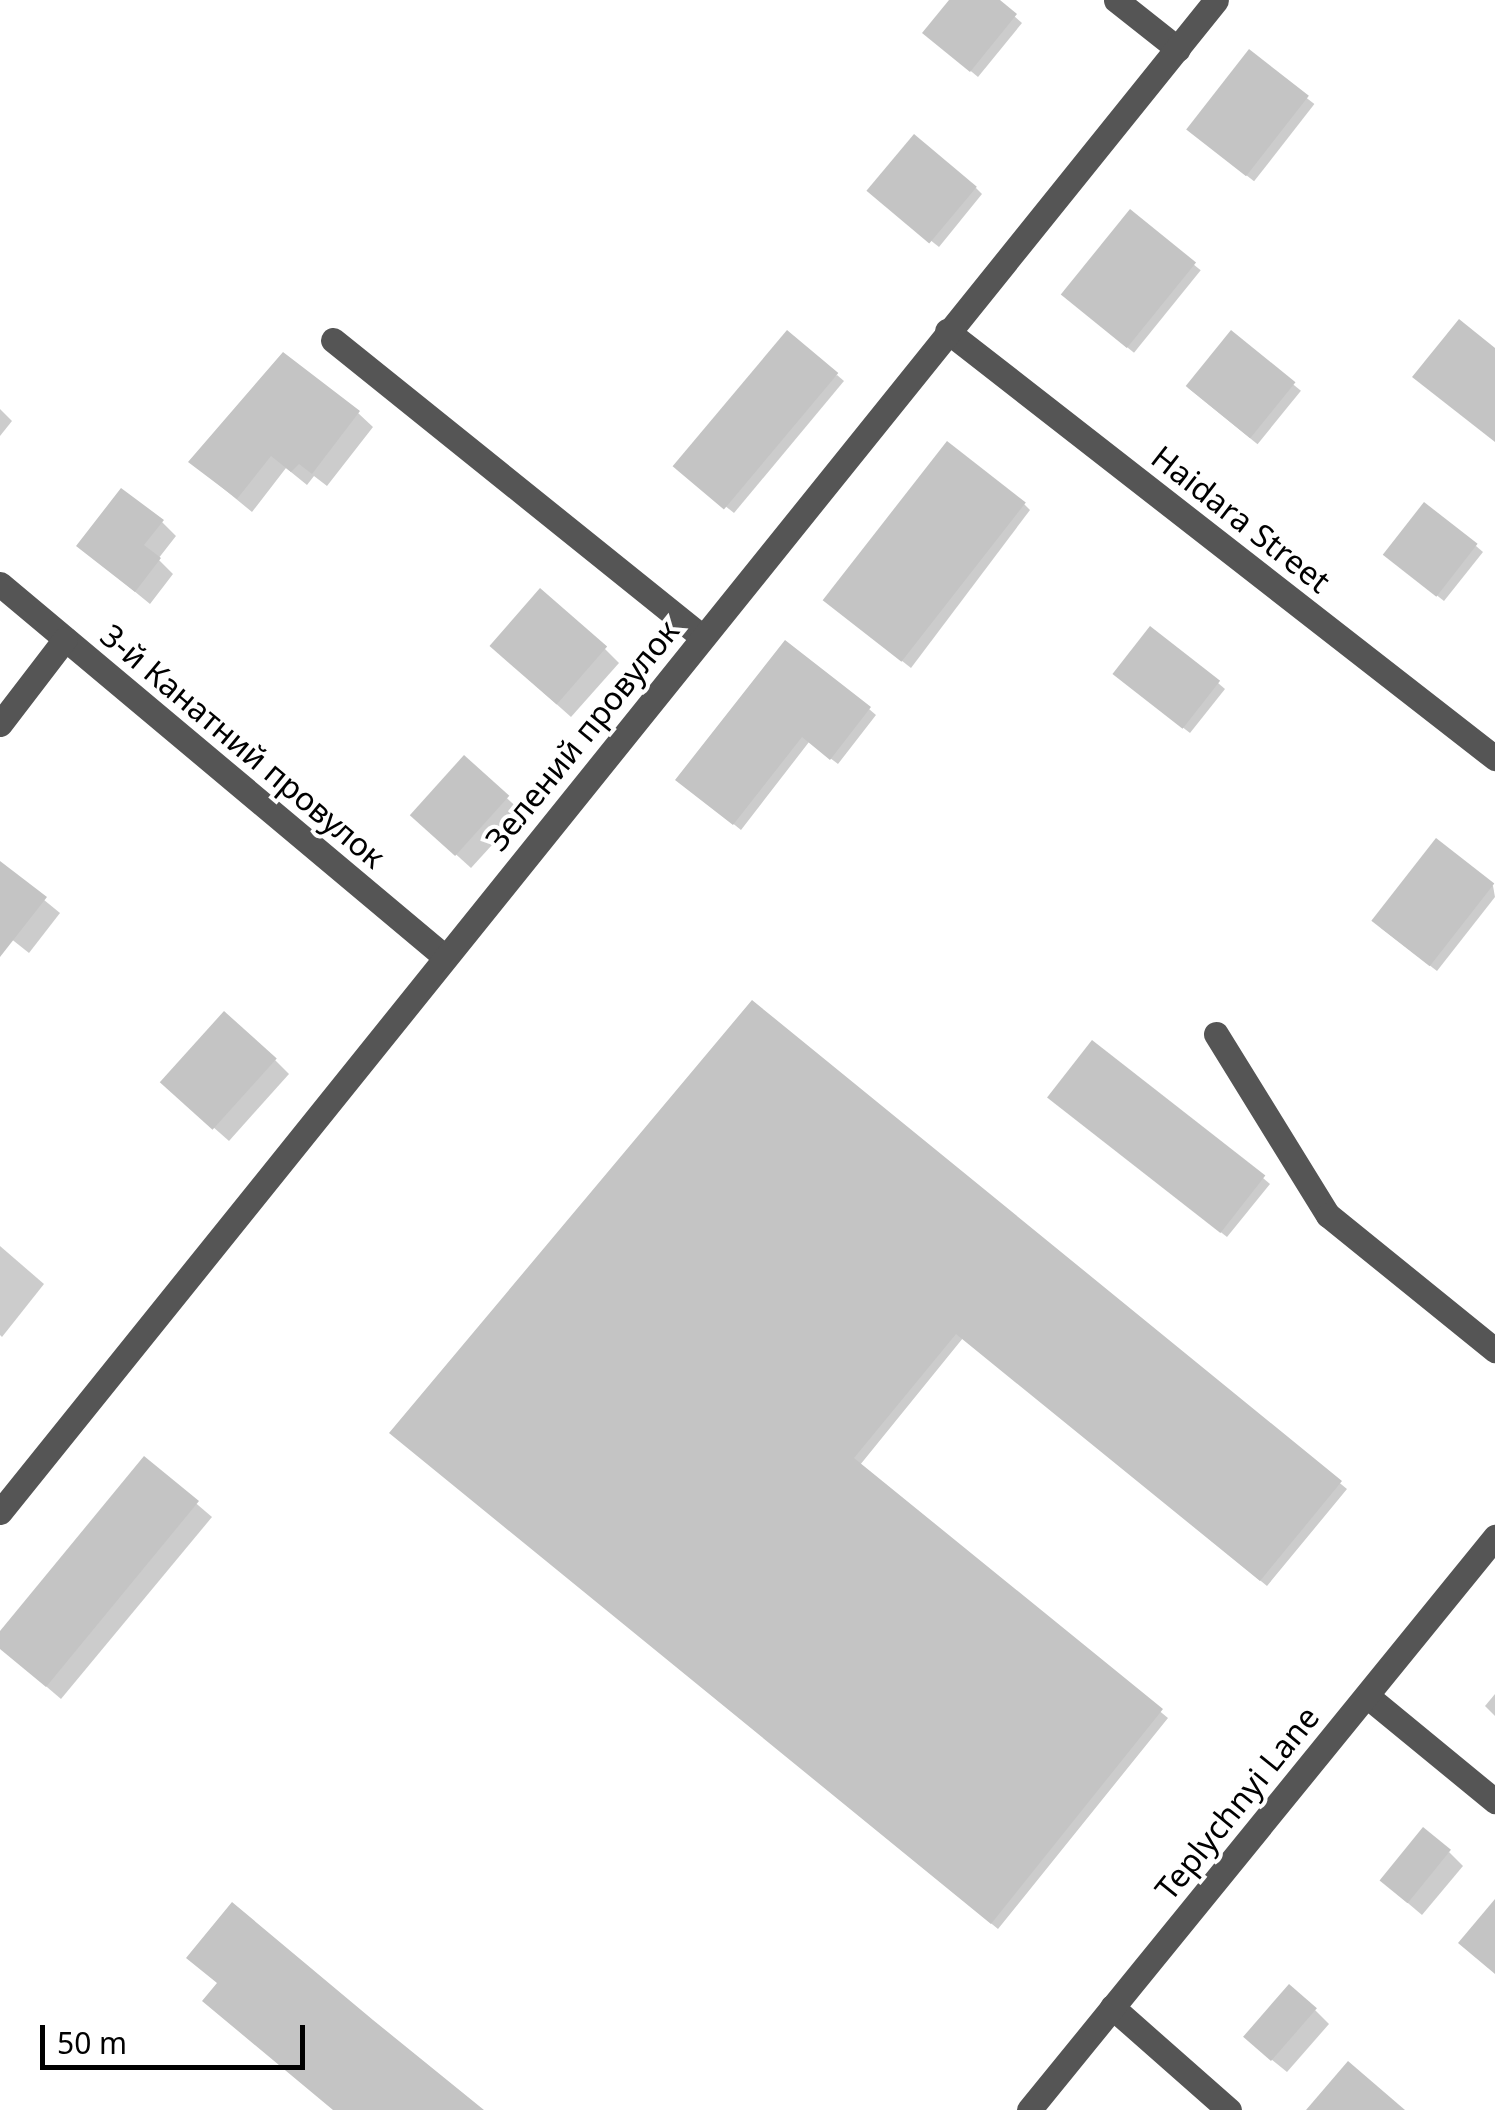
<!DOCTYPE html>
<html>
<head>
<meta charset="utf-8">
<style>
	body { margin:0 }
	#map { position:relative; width:1495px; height:2110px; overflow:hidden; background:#fff; font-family:"Noto Sans",sans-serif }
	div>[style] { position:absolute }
	.shadow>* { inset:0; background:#0003; transform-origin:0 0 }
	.building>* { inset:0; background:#c4c4c4; transform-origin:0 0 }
	.minor>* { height:25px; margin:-12.5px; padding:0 12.5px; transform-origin:12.5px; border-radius:12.5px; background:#555 }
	span { translate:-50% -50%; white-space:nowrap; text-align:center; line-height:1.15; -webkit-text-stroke:8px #fff; paint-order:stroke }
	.street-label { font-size:32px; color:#000 }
	.scale { position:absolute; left:40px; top:2025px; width:265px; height:45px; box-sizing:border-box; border:5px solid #000; border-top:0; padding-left:12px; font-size:30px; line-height:35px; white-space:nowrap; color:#000; -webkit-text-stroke:8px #fff; paint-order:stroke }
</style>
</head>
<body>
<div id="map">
	<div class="shadow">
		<div style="clip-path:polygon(952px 0,996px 0,1022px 23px,978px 77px,932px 39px)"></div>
		<div style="left:1249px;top:53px;width:83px;height:98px;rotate:38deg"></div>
		<div style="clip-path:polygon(976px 188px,982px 194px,939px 247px,877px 198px)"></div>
		<div style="left:1130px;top:213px;width:91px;height:106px;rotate:39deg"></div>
		<div style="left:1231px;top:334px;width:90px;height:69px;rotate:39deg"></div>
		<div style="clip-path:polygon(837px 375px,844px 381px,734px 513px,685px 474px)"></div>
		<div style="clip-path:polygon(0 409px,12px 421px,0 436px)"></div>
		<div style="clip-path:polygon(358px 413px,373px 427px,327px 486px,314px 476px,307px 485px,286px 468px,252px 512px,191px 462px)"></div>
		<div style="clip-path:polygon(1024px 504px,1030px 510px,911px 668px,830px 604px)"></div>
		<div style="clip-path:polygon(162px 522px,176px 536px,158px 559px,173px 574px,150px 604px,79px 546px)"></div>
		<div style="clip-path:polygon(1476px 546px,1483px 552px,1444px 601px,1392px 560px)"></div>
		<div style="clip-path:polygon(605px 649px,619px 663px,571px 717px,507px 660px)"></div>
		<div style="clip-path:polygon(1122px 680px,1218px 683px,1225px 689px,1190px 733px)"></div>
		<div style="clip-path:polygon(869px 709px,876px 715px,838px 764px,809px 742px,741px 830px,679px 780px)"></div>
		<div style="clip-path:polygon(464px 759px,522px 812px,471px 868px,428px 829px)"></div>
		<div style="clip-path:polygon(1437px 842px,1493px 886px,1495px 897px,1437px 971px,1381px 928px)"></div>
		<div style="clip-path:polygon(5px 868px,60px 913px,29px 953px,0 930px)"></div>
		<div style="clip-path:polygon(752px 1003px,1347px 1489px,1267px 1586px,963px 1338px,860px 1465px,1168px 1718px,998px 1929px,399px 1440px)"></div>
		<div style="clip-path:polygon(275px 1060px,289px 1074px,229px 1141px,179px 1097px)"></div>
		<div style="clip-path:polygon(1057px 1103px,1263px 1178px,1270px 1184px,1227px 1237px)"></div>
		<div style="clip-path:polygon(0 1246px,44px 1284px,2px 1337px,0 1335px)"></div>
		<div style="clip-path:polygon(144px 1459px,212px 1517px,61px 1699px,0 1647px,0 1635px)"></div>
		<div style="clip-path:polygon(1495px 1694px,1495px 1716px,1485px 1706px)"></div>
		<div style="clip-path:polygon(1449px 1852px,1463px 1866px,1422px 1915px,1396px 1893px)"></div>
		<div style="clip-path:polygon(1315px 2010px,1329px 2024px,1287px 2072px,1261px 2051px)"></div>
	</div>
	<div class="building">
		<div style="clip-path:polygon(949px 0,1000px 0,1017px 14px,970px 72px,922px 33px)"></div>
		<div style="left:1249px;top:49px;width:76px;height:102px;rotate:38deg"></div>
		<div style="left:914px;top:134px;width:82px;height:74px;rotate:40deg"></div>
		<div style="left:1130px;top:209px;width:85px;height:110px;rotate:39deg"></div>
		<div style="clip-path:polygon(1459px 319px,1495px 348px,1495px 442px,1412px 377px)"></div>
		<div style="left:787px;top:330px;width:67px;height:178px;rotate:40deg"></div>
		<div style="left:1231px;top:330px;width:83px;height:72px;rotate:39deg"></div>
		<div style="clip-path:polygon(283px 352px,360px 411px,312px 474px,299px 464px,291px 472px,271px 456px,237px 499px,188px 462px)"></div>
		<div style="left:947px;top:441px;width:100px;height:202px;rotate:38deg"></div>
		<div style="clip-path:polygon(121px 488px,164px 520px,144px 545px,161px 558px,135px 592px,76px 546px)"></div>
		<div style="left:1424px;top:502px;width:68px;height:67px;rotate:38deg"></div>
		<div style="left:540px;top:588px;width:89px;height:77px;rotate:41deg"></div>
		<div style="left:1150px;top:626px;width:89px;height:61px;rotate:38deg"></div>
		<div style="clip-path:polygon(785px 640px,871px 707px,830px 760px,802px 737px,733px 825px,675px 780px)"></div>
		<div style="left:464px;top:755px;width:61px;height:81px;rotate:42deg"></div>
		<div style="left:1436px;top:838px;width:74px;height:105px;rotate:38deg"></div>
		<div style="clip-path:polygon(0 861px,47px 897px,0 957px)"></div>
		<div style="clip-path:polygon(752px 1000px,1342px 1481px,1260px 1581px,956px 1334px,854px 1458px,1163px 1709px,991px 1924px,389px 1433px)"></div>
		<div style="left:224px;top:1011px;width:71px;height:96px;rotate:42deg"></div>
		<div style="left:1092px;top:1040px;width:220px;height:73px;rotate:38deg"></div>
		<div style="clip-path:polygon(144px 1456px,199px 1501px,46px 1687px,0 1649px,0 1631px)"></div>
		<div style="left:1423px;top:1827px;width:36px;height:69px;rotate:39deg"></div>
		<div style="clip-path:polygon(1495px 1899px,1495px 1974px,1458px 1943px)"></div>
		<div style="clip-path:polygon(232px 1902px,373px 2020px,484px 2110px,333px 2110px,202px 2001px,217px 1983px,186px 1958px)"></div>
		<div style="left:1289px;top:1984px;width:37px;height:70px;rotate:41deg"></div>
		<div style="clip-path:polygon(1348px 2061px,1405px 2110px,1306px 2110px)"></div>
	</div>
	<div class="minor">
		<div style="left:1116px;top:0;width:79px;rotate:38.3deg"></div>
		<div style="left:947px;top:331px;width:695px;rotate:37.93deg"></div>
		<div style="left:333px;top:340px;width:474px;rotate:38.8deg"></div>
		<div style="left:0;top:584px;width:581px;rotate:39.97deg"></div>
		<div style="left:0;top:724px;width:107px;rotate:-52.6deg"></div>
		<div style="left:1216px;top:1034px;width:213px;rotate:58.3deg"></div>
		<div style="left:1328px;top:1215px;width:215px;rotate:39deg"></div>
		<div style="left:0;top:1512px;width:1940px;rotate:-51.19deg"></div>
		<div style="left:1367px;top:1696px;width:166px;rotate:39.4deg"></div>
		<div style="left:1112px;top:2007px;width:156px;rotate:41.4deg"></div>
		<div style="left:1029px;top:2110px;width:739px;rotate:-50.88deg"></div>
	</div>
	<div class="street-label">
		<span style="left:1241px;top:519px;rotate:38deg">Haidara Street</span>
		<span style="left:582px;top:735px;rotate:-51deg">Зелений провулок</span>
		<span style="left:243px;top:746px;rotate:40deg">3-й Канатний провулок</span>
		<span style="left:1237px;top:1803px;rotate:-51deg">Teplychnyi Lane</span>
	</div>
	<div class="scale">50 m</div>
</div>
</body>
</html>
